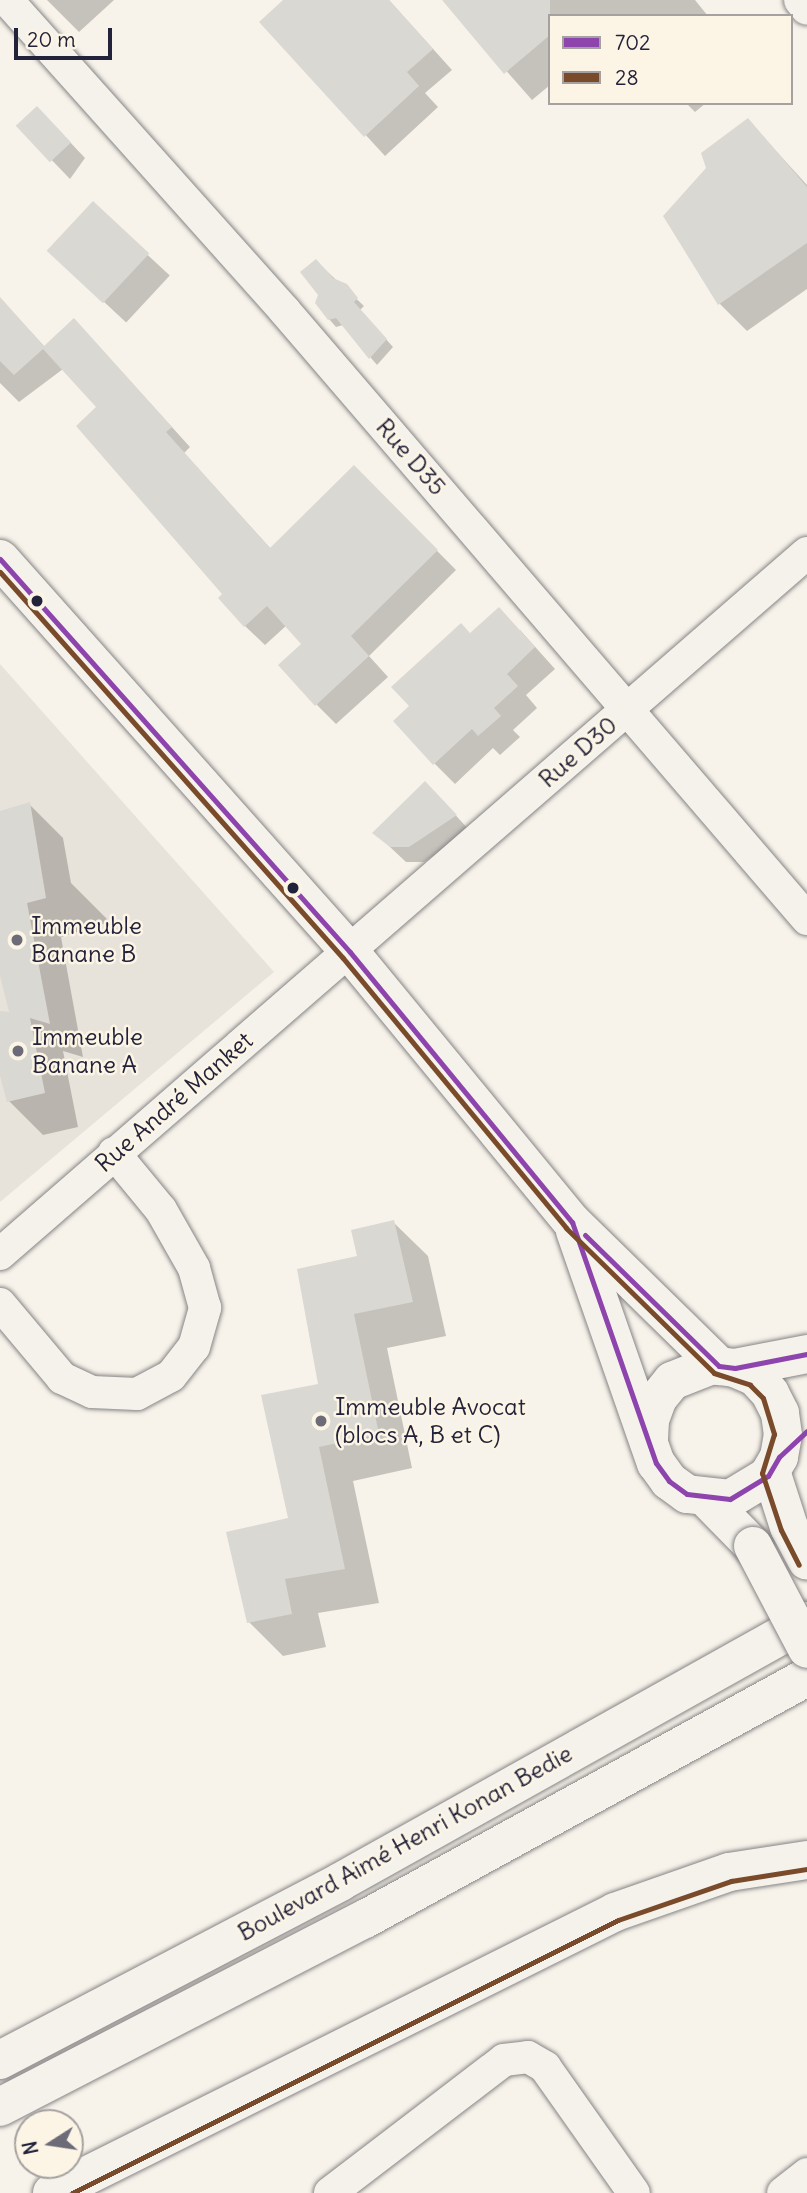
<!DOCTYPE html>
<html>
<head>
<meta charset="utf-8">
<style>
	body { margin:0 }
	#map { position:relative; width:807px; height:2193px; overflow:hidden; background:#f7f3ea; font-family:Delius,sans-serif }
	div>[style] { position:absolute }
	.green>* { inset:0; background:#e8e3da }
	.shadow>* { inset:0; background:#0003; transform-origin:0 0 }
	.building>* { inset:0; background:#dad8d2; transform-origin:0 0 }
	.roads { filter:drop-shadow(0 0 2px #868485) drop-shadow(0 0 2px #868485) }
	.minor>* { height:32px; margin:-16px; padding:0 16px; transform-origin:16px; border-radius:16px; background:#f5f2ec }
	.major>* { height:38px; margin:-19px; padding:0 19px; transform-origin:19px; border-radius:19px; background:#f5f2ec }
	.highway>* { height:38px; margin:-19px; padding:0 19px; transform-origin:19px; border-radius:19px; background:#f5f2ec }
	.bridges { filter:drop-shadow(0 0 2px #868485) drop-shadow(0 0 2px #868485) }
	.major-bridge>* { height:38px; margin:-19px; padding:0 19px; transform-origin:19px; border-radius:19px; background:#f5f2ec }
	.bus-1>* { height:5px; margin:-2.5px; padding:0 2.5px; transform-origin:2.5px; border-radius:2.5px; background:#8e44ad }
	.bus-2>* { height:5px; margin:-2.5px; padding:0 2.5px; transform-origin:2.5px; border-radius:2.5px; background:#7a4b2a }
	.dots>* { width:19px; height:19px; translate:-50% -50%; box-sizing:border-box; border:4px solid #fcf5e5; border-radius:50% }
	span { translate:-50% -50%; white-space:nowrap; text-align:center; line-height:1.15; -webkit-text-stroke:5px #fcf5e5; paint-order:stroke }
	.street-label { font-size:24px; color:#22223b }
	.poi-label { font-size:24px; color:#22223b }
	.left { translate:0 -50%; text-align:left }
	.legend { position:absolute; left:548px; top:14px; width:245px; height:91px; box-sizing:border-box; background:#fcf5e5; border:2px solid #a5a1a1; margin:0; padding:9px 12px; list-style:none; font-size:21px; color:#22223b }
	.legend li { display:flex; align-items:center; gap:14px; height:35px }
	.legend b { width:35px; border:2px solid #a5a1a1 }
	.north { position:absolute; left:14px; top:2109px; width:70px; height:70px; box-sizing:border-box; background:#fcf5e5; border:2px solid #a5a1a1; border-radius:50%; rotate:258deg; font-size:19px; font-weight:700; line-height:28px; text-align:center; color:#22223b }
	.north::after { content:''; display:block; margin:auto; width:24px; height:32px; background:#6d6b78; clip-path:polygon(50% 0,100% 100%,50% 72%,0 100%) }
	.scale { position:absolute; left:14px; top:28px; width:98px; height:32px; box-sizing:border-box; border:4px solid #22223b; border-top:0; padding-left:9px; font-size:21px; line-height:24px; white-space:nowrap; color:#22223b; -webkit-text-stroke:5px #fcf5e5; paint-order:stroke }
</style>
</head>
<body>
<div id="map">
	<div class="green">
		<div style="clip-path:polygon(0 664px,274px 972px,0 1202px)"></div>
	</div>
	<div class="shadow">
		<div style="clip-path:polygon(47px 0,114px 0,79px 32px)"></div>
		<div style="clip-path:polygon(285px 0,389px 0,452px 70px,425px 93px,438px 107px,385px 156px,262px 22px)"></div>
		<div style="clip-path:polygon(459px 0,695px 0,708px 16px,550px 16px,550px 85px,532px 100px,450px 7px)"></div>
		<div style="clip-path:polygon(686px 103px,706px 103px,695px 112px)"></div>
		<div style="clip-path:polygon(748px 120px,807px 185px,807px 289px,747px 331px,720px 304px,665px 216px)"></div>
		<div style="clip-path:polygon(52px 123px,85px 158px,70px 179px,19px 126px)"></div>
		<div style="left:93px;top:204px;width:105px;height:64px;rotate:43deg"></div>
		<div style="clip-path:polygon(316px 261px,364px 306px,360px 310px,393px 347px,377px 365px,343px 325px,336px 327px,329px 319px,319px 294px)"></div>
		<div style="clip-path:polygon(0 299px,45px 347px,93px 340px,190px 447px,184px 453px,271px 549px,354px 467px,456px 570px,369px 656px,388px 677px,336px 724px,317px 705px,304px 644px,287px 625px,265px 645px,245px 626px,98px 407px,63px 369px,19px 402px,0 383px)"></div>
		<div style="clip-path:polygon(520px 630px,555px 669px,526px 695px,537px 708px,513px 730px,520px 737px,500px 755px,493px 748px,455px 784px,434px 763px,411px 706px,470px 634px)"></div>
		<div style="clip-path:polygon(440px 798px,470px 831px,424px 862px,406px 862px,375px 833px)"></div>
		<div style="clip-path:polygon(29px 804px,63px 838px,71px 883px,110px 922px,61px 937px,83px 1057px,63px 1051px,78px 1127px,43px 1135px,9px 1101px,0 1069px,0 1013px,11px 1013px,0 969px,0 813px)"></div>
		<div style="clip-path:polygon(393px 1222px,428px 1256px,446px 1336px,387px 1348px,412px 1468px,353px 1481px,379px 1603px,318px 1613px,326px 1647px,283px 1656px,249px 1622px,290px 1520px,321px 1386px,359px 1257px)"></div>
	</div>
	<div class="building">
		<div style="clip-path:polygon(283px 0,389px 0,433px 49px,407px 72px,419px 86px,364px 137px,259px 22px)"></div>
		<div style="clip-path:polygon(442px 0,550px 0,550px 35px,504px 74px)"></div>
		<div style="left:37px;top:106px;width:50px;height:29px;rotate:47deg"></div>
		<div style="clip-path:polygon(748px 118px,807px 187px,807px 243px,718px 305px,663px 216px,706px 168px,701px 153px)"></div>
		<div style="left:93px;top:201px;width:77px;height:68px;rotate:43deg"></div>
		<div style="clip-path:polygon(316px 259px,333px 278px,347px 284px,358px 298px,354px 302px,387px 339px,369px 359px,336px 318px,328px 320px,315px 303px,318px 295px,300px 272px)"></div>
		<div style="clip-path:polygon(0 297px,44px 346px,74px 318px,172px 427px,166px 432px,270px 548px,354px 465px,438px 550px,351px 636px,369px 656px,315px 706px,278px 665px,301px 644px,267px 606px,244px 627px,218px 598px,222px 594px,76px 426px,96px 407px,43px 349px,14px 375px,0 361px)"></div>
		<div style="clip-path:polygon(499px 607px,535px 647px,507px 674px,518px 686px,494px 708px,501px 716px,478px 736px,472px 729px,433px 765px,393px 721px,409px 706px,391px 687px,461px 623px,470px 633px)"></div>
		<div style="clip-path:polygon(425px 781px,457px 815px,409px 847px,390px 847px,372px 833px)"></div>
		<div style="clip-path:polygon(30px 802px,46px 898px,27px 903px,50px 1024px,30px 1018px,45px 1093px,7px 1102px,0 1076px,0 1011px,9px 1012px,0 976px,0 811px)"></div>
		<div style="clip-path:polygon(394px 1220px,413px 1302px,354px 1314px,379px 1434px,319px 1447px,345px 1569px,285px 1579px,292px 1614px,247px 1623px,226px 1532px,288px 1518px,261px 1395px,318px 1384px,297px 1269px,357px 1256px,351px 1230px)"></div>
	</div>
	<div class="roads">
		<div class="minor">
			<div style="left:7px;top:0;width:416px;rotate:48.2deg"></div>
			<div style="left:284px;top:310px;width:803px;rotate:49.34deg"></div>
			<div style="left:800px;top:0;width:11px;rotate:52deg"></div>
			<div style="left:0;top:1254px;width:1069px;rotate:-40.98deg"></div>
			<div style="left:0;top:1304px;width:97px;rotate:50deg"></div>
			<div style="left:62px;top:1378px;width:33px;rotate:25deg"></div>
			<div style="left:92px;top:1392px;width:45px;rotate:2.5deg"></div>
			<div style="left:137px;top:1394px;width:38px;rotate:-28deg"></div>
			<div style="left:171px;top:1376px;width:37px;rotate:-52deg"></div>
			<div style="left:194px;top:1347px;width:41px;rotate:-74.2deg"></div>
			<div style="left:205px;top:1308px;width:41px;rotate:-105.4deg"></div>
			<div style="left:194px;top:1268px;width:67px;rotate:-119.6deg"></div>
			<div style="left:161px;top:1210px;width:74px;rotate:-129.5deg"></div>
			<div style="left:330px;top:2193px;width:219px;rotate:-37.4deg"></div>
			<div style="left:504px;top:2060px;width:24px;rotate:-7deg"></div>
			<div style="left:528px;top:2057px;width:20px;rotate:30deg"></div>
			<div style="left:545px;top:2067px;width:154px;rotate:54.8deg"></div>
			<div style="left:783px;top:2193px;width:31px;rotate:-38deg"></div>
		</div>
		<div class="major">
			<div style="left:0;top:559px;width:526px;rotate:48.31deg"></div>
			<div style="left:350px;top:952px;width:350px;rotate:50.6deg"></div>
			<div style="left:572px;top:1222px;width:206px;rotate:44.4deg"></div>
			<div style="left:575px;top:1231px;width:246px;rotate:70.8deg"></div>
			<div style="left:656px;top:1463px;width:22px;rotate:54deg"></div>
			<div style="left:669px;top:1481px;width:22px;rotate:36deg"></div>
			<div style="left:687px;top:1494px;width:43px;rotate:6.6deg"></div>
			<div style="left:730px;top:1499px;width:44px;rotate:-31.2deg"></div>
			<div style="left:768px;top:1476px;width:22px;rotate:-60deg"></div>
			<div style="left:779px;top:1457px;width:22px;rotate:-80deg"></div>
			<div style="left:783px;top:1435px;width:22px;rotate:-98deg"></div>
			<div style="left:780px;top:1413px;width:22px;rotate:-117deg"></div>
			<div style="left:770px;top:1393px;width:22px;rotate:-133deg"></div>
			<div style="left:755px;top:1377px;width:22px;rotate:-156deg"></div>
			<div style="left:735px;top:1368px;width:23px;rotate:-173deg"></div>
			<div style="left:712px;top:1365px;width:43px;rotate:158.2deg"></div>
			<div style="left:672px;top:1381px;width:22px;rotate:129deg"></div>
			<div style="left:658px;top:1398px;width:23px;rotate:110deg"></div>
			<div style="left:650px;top:1420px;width:22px;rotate:93deg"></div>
			<div style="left:735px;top:1368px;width:73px;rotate:-11deg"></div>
			<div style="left:771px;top:1471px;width:59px;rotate:72.2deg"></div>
			<div style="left:789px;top:1527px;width:38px;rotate:62deg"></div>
			<div style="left:708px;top:1500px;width:64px;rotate:45.6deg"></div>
			<div style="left:52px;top:2193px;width:629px;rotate:-26.52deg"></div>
			<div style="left:615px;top:1912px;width:121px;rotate:-19.3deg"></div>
			<div style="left:729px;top:1872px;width:79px;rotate:-8.7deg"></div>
		</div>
		<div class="highway">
			<div style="left:0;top:2060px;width:384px;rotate:-27.6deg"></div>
			<div style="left:340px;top:1882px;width:535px;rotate:-29.2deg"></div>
			<div style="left:0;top:2107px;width:411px;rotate:-27.3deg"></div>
			<div style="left:365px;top:1919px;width:504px;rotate:-28.7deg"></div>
		</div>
	</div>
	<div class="bridges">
		<div class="major-bridge">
			<div style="left:753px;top:1546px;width:116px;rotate:62.3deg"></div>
		</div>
	</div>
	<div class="bus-1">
		<div style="left:0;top:559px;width:526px;rotate:48.31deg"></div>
		<div style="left:350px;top:952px;width:350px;rotate:50.6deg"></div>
		<div style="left:572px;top:1222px;width:255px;rotate:70.8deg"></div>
		<div style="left:656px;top:1463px;width:22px;rotate:54deg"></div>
		<div style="left:669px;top:1481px;width:22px;rotate:36deg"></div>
		<div style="left:687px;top:1494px;width:43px;rotate:6.6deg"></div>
		<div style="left:730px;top:1499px;width:44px;rotate:-31.2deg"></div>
		<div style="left:768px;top:1476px;width:22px;rotate:-60deg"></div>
		<div style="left:779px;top:1457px;width:38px;rotate:-43deg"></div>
		<div style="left:585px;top:1235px;width:187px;rotate:44.4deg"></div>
		<div style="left:719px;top:1366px;width:16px;rotate:7deg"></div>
		<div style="left:735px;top:1368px;width:73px;rotate:-11deg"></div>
	</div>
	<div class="bus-2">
		<div style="left:0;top:572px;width:516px;rotate:48.38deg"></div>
		<div style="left:343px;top:958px;width:350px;rotate:50.4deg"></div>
		<div style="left:566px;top:1228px;width:207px;rotate:44.4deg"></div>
		<div style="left:714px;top:1373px;width:38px;rotate:18deg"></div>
		<div style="left:750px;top:1385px;width:18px;rotate:45deg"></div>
		<div style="left:763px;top:1398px;width:38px;rotate:73deg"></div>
		<div style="left:774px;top:1434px;width:41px;rotate:107.1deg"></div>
		<div style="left:762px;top:1473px;width:60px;rotate:71.6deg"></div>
		<div style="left:781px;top:1530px;width:39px;rotate:63deg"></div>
		<div style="left:72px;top:2193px;width:610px;rotate:-26.57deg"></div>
		<div style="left:618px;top:1920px;width:120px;rotate:-19deg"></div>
		<div style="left:731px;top:1881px;width:77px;rotate:-9deg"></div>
	</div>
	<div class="dots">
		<div style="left:37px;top:601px;background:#22223b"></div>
		<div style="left:293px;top:888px;background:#22223b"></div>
		<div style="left:17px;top:940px;background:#6d6b78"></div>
		<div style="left:18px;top:1051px;background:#6d6b78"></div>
		<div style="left:321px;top:1421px;background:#6d6b78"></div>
	</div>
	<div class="street-label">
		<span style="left:411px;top:457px;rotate:49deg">Rue D35</span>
		<span style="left:578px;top:752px;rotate:-41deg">Rue D30</span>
		<span style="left:174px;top:1102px;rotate:-41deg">Rue André Manket</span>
		<span style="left:405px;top:1843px;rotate:-29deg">Boulevard Aimé Henri Konan Bedie</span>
	</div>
	<div class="poi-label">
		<span class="left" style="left:31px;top:940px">Immeuble<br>Banane B</span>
		<span class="left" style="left:32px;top:1051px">Immeuble<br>Banane A</span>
		<span class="left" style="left:335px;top:1421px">Immeuble Avocat<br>(blocs A, B et C)</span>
	</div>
	<ul class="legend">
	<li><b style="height:9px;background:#8e44ad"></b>702</li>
	<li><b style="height:9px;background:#7a4b2a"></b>28</li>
	</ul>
	<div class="north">N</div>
	<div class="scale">20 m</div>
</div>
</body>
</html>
